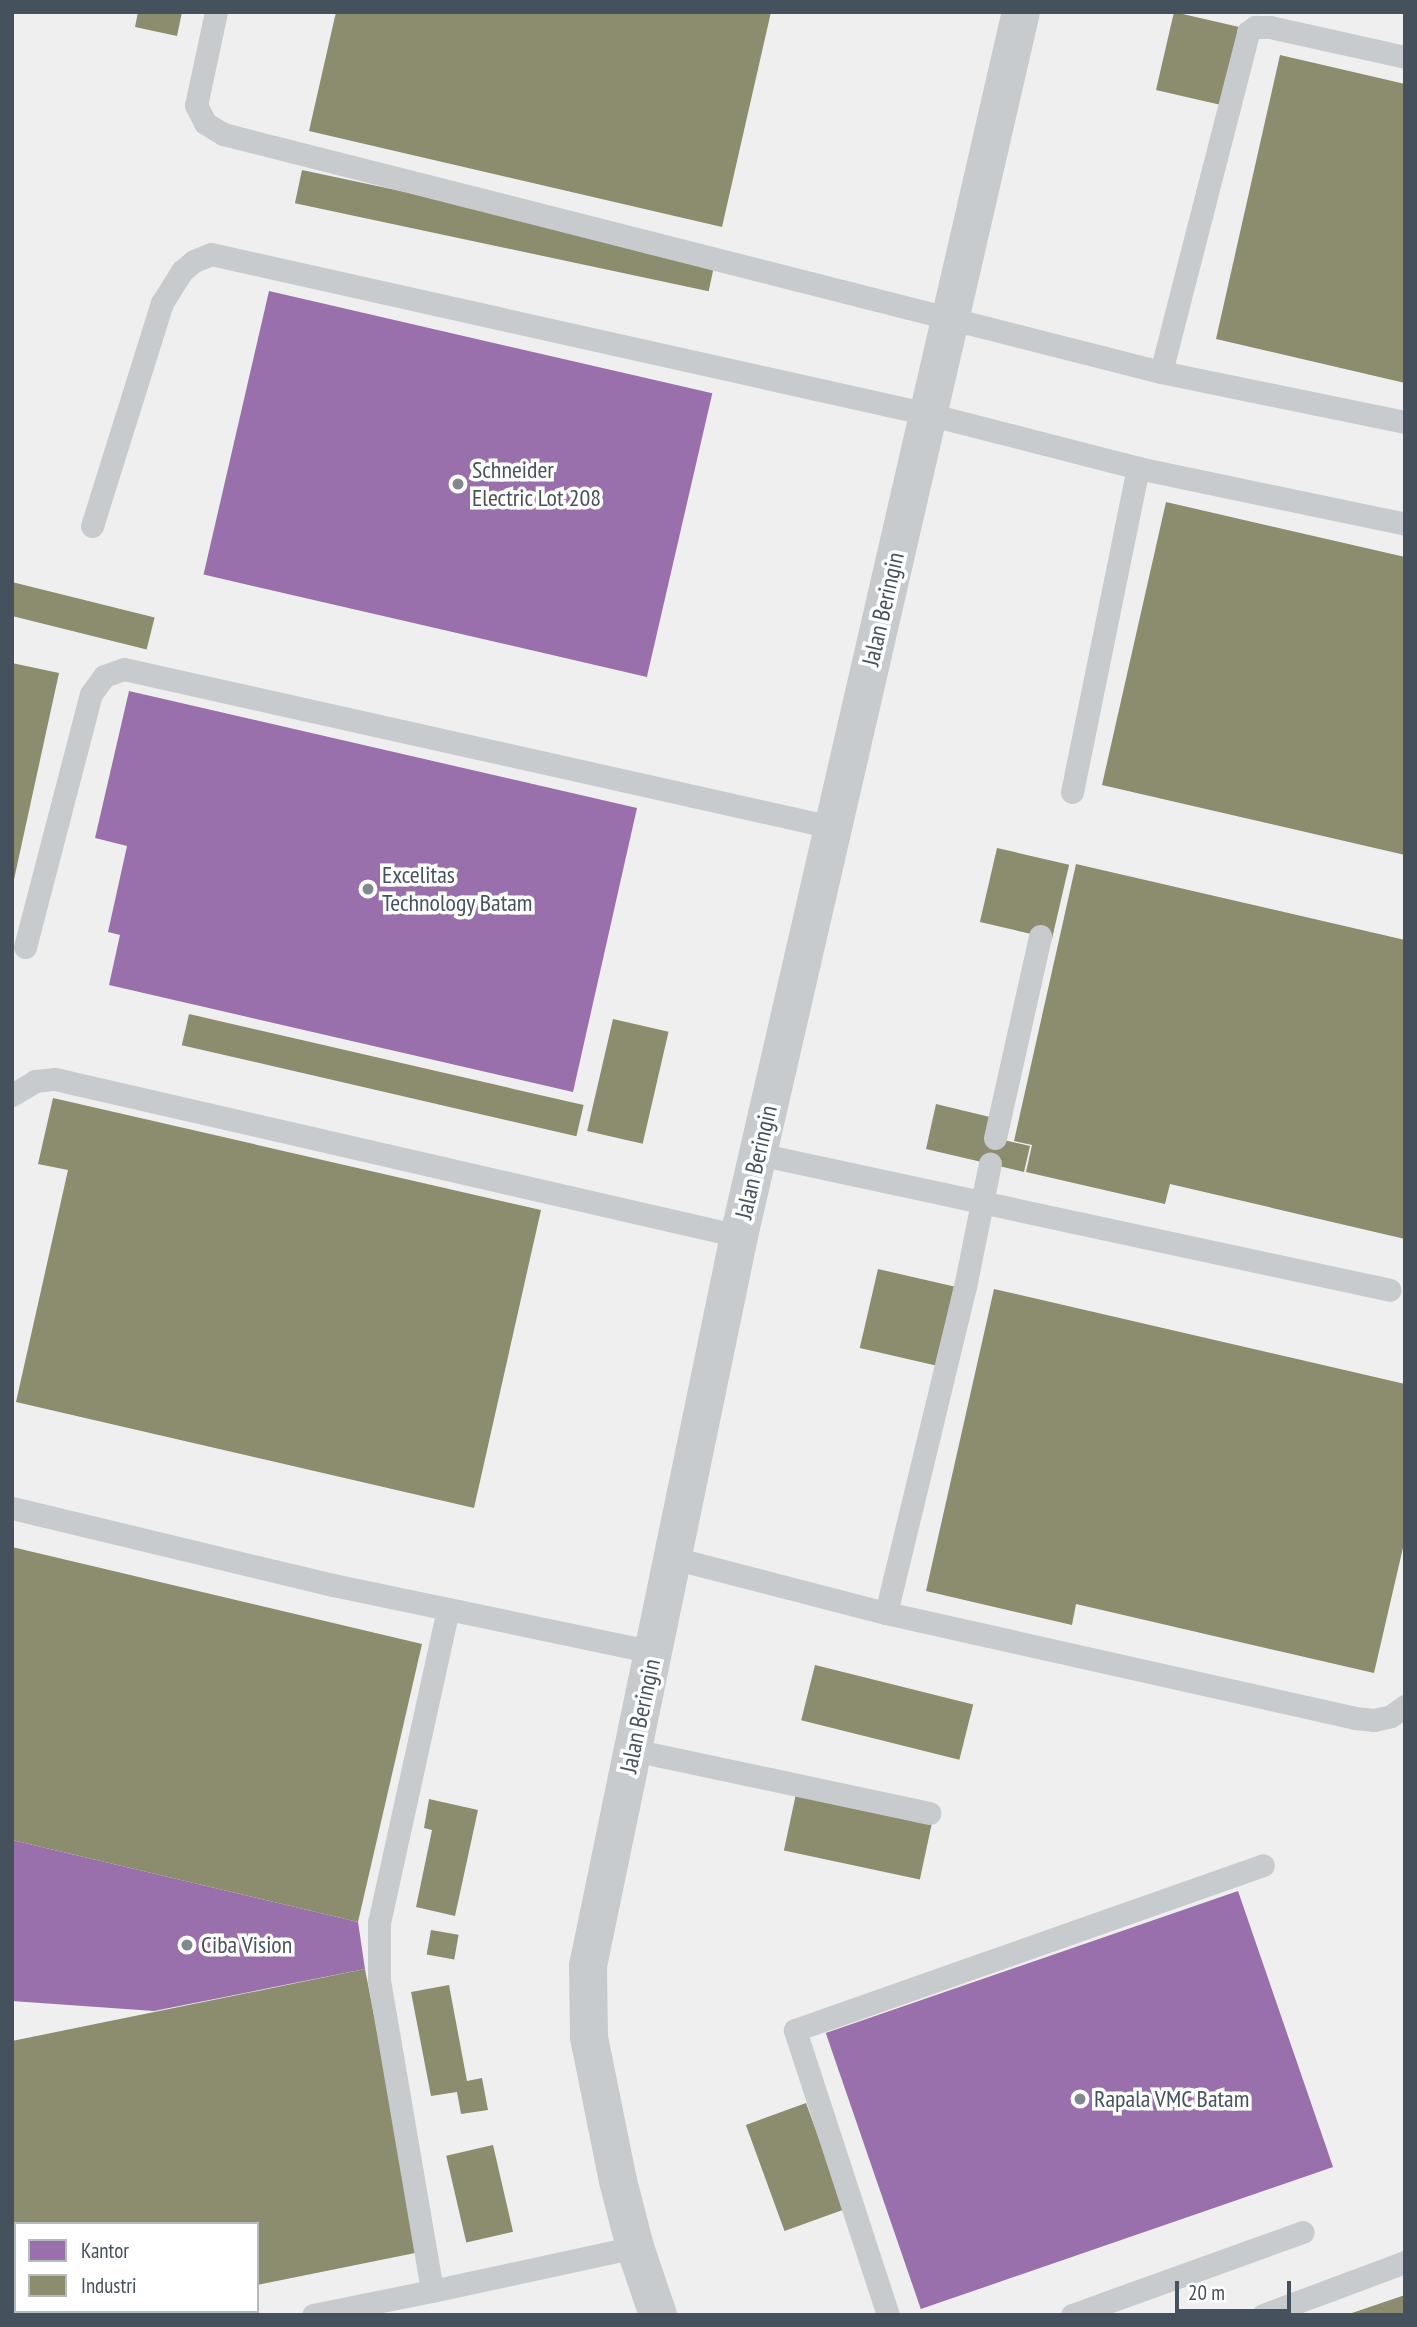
<!DOCTYPE html>
<html>
<head>
<meta charset="utf-8">
<style>
	body { margin:0 }
	#map { position:relative; width:1417px; height:2327px; overflow:hidden; background:#f0efef; font-family:"PT Sans Narrow",sans-serif }
	div>[style] { position:absolute }
	.offices>* { inset:0; background:#9970ab; transform-origin:0 0 }
	.industry>* { inset:0; background:#8c8c6e; transform-origin:0 0 }
	.lane>* { height:23px; margin:-11.5px; padding:0 11.5px; transform-origin:11.5px; border-radius:11.5px; background:#c8cbce }
	.street>* { height:38px; margin:-19px; padding:0 19px; transform-origin:19px; border-radius:19px; background:#c8cbce }
	.dots>* { width:19px; height:19px; translate:-50% -50%; box-sizing:border-box; border:4px solid #fff; border-radius:50% }
	span { translate:-50% -50%; white-space:nowrap; text-align:center; line-height:1.15; -webkit-text-stroke:7px #fff; paint-order:stroke }
	.poi-label { font-size:24px; color:#45525d }
	.left { translate:0 -50%; text-align:left }
	.street-label { font-size:24px; color:#45525d }
	.frame { position:absolute; inset:0; border:14px solid #45525d; pointer-events:none }
	.legend { position:absolute; left:14px; top:2222px; width:245px; height:91px; box-sizing:border-box; background:#fff; border:2px solid #b5babe; margin:0; padding:9px 12px; list-style:none; font-size:21px; color:#45525d }
	.legend li { display:flex; align-items:center; gap:14px; height:35px }
	.legend b { width:35px; border:2px solid #b5babe }
	.scale { position:absolute; left:1175px; top:2281px; width:116px; height:32px; box-sizing:border-box; border:4px solid #45525d; border-top:0; padding-left:9px; font-size:21px; line-height:24px; white-space:nowrap; color:#45525d; -webkit-text-stroke:5px #fff; paint-order:stroke }
</style>
</head>
<body>
<div id="map">
	<div class="offices">
		<div style="left:269px;top:291px;width:455px;height:291px;rotate:13deg"></div>
		<div style="clip-path:polygon(129px 691px,637px 808px,573px 1092px,109px 985px,120px 935px,108px 932px,127px 846px,95px 838px)"></div>
		<div style="clip-path:polygon(12px 1840px,358px 1922px,365px 1969px,154px 2011px,12px 2001px)"></div>
		<div style="left:1238px;top:1891px;width:292px;height:436px;rotate:71deg"></div>
	</div>
	<div class="industry">
		<div style="clip-path:polygon(138px 12px,182px 12px,177px 36px,135px 27px)"></div>
		<div style="clip-path:polygon(336px 12px,771px 12px,722px 227px,309px 131px)"></div>
		<div style="left:1174px;top:12px;width:69px;height:80px;rotate:13deg"></div>
		<div style="clip-path:polygon(1280px 55px,1405px 84px,1405px 383px,1216px 339px)"></div>
		<div style="left:302px;top:170px;width:423px;height:34px;rotate:12deg"></div>
		<div style="clip-path:polygon(1166px 502px,1405px 557px,1405px 855px,1102px 785px)"></div>
		<div style="left:12px;top:582px;width:147px;height:33px;rotate:14deg"></div>
		<div style="clip-path:polygon(12px 663px,59px 673px,13px 884px,12px 884px)"></div>
		<div style="left:997px;top:848px;width:74px;height:76px;rotate:13deg"></div>
		<div style="clip-path:polygon(1076px 864px,1405px 940px,1405px 1239px,1170px 1184px,1165px 1204px,1026px 1172px,1032px 1145px,1014px 1141px)"></div>
		<div style="left:189px;top:1014px;width:405px;height:32px;rotate:13deg"></div>
		<div style="left:613px;top:1019px;width:57px;height:115px;rotate:13deg"></div>
		<div style="clip-path:polygon(53px 1098px,541px 1210px,474px 1508px,16px 1402px,68px 1170px,38px 1164px)"></div>
		<div style="clip-path:polygon(936px 1104px,994px 1118px,990px 1137px,1030px 1146px,1024px 1172px,926px 1149px)"></div>
		<div style="left:878px;top:1269px;width:78px;height:81px;rotate:13deg"></div>
		<div style="clip-path:polygon(994px 1289px,1405px 1384px,1405px 1539px,1374px 1673px,1076px 1604px,1072px 1625px,926px 1591px)"></div>
		<div style="clip-path:polygon(12px 1547px,422px 1644px,358px 1922px,12px 1840px)"></div>
		<div style="left:815px;top:1665px;width:163px;height:57px;rotate:14deg"></div>
		<div style="left:797px;top:1789px;width:139px;height:63px;rotate:12deg"></div>
		<div style="clip-path:polygon(429px 1799px,478px 1810px,455px 1916px,416px 1907px,432px 1830px,424px 1828px)"></div>
		<div style="left:431px;top:1930px;width:28px;height:25px;rotate:10deg"></div>
		<div style="clip-path:polygon(365px 1969px,420px 2252px,257px 2285px,257px 2224px,16px 2224px,16px 2311px,118px 2312px,12px 2315px,12px 2041px)"></div>
		<div style="clip-path:polygon(449px 1985px,467px 2081px,482px 2078px,488px 2110px,461px 2114px,457px 2092px,431px 2096px,411px 1992px)"></div>
		<div style="left:806px;top:2103px;width:113px;height:64px;rotate:70deg"></div>
		<div style="left:493px;top:2145px;width:89px;height:48px;rotate:77deg"></div>
		<div style="clip-path:polygon(1405px 2295px,1405px 2315px,1349px 2315px,1349px 2314px)"></div>
	</div>
	<div class="lane">
		<div style="left:216px;top:12px;width:95px;rotate:102.1deg"></div>
		<div style="left:196px;top:105px;width:20px;rotate:63deg"></div>
		<div style="left:205px;top:123px;width:21px;rotate:31deg"></div>
		<div style="left:223px;top:134px;width:968px;rotate:14.24deg"></div>
		<div style="left:1161px;top:372px;width:249px;rotate:11.6deg"></div>
		<div style="left:1161px;top:372px;width:351px;rotate:-75.6deg"></div>
		<div style="left:1248px;top:32px;width:9px;rotate:-36deg"></div>
		<div style="left:1255px;top:27px;width:15px"></div>
		<div style="left:1270px;top:27px;width:138px;rotate:12.5deg"></div>
		<div style="left:92px;top:526px;width:234px;rotate:-72.6deg"></div>
		<div style="left:162px;top:303px;width:38px;rotate:-58deg"></div>
		<div style="left:182px;top:271px;width:16px;rotate:-40deg"></div>
		<div style="left:194px;top:261px;width:18px;rotate:-22deg"></div>
		<div style="left:211px;top:254px;width:735px;rotate:12.58deg"></div>
		<div style="left:928px;top:414px;width:217px;rotate:14.4deg"></div>
		<div style="left:1138px;top:468px;width:273px;rotate:11.8deg"></div>
		<div style="left:1072px;top:792px;width:331px;rotate:-78.5deg"></div>
		<div style="left:25px;top:947px;width:261px;rotate:-75.4deg"></div>
		<div style="left:91px;top:694px;width:22px;rotate:-54deg"></div>
		<div style="left:104px;top:676px;width:21px;rotate:-19deg"></div>
		<div style="left:124px;top:669px;width:725px;rotate:12.58deg"></div>
		<div style="left:12px;top:1095px;width:27px;rotate:-31deg"></div>
		<div style="left:35px;top:1081px;width:20px;rotate:-6deg"></div>
		<div style="left:55px;top:1079px;width:702px;rotate:12.93deg"></div>
		<div style="left:995px;top:1138px;width:207px;rotate:-77.4deg"></div>
		<div style="left:758px;top:1154px;width:646px;rotate:12.14deg"></div>
		<div style="left:12px;top:1508px;width:330px;rotate:13.5deg"></div>
		<div style="left:333px;top:1585px;width:327px;rotate:11.8deg"></div>
		<div style="left:673px;top:1558px;width:220px;rotate:14.5deg"></div>
		<div style="left:886px;top:1613px;width:481px;rotate:12.6deg"></div>
		<div style="left:1355px;top:1718px;width:19px;rotate:6deg"></div>
		<div style="left:1374px;top:1720px;width:17px;rotate:-13deg"></div>
		<div style="left:1391px;top:1716px;width:17px;rotate:-36deg"></div>
		<div style="left:448px;top:1609px;width:321px;rotate:102.4deg"></div>
		<div style="left:379px;top:1922px;width:58px;rotate:90deg"></div>
		<div style="left:379px;top:1980px;width:315px;rotate:80.3deg"></div>
		<div style="left:432px;top:2291px;width:208px;rotate:-12.2deg"></div>
		<div style="left:886px;top:1613px;width:335px;rotate:-76.4deg"></div>
		<div style="left:965px;top:1287px;width:126px;rotate:-78.6deg"></div>
		<div style="left:633px;top:1750px;width:303px;rotate:12deg"></div>
		<div style="left:313px;top:2315px;width:121px;rotate:-11.4deg"></div>
		<div style="left:888px;top:2315px;width:300px;rotate:-108.1deg"></div>
		<div style="left:795px;top:2030px;width:496px;rotate:-19.4deg"></div>
		<div style="left:1072px;top:2315px;width:245px;rotate:-19.8deg"></div>
		<div style="left:1263px;top:2315px;width:152px;rotate:-20.5deg"></div>
	</div>
	<div class="street">
		<div style="left:658px;top:2315px;width:72px;rotate:-108.7deg"></div>
		<div style="left:635px;top:2247px;width:68px;rotate:-104.4deg"></div>
		<div style="left:618px;top:2181px;width:147px;rotate:-101.4deg"></div>
		<div style="left:589px;top:2037px;width:71px;rotate:-90.8deg"></div>
		<div style="left:588px;top:1966px;width:745px;rotate:-78.31deg"></div>
		<div style="left:739px;top:1236px;width:1256px;rotate:-77.03deg"></div>
	</div>
	<div class="dots">
		<div style="left:458px;top:484px;background:#818990"></div>
		<div style="left:368px;top:889px;background:#818990"></div>
		<div style="left:187px;top:1945px;background:#818990"></div>
		<div style="left:1080px;top:2099px;background:#818990"></div>
	</div>
	<div class="poi-label">
		<span class="left" style="left:472px;top:484px">Schneider<br>Electric Lot 208</span>
		<span class="left" style="left:382px;top:889px">Excelitas<br>Technology Batam</span>
		<span class="left" style="left:201px;top:1945px">Ciba Vision</span>
		<span class="left" style="left:1094px;top:2099px">Rapala VMC Batam</span>
	</div>
	<div class="street-label">
		<span style="left:883px;top:609px;rotate:-77deg">Jalan Beringin</span>
		<span style="left:756px;top:1162px;rotate:-77deg">Jalan Beringin</span>
		<span style="left:640px;top:1716px;rotate:-78deg">Jalan Beringin</span>
	</div>
	<div class="frame"></div>
	<ul class="legend">
	<li><b style="height:19px;background:#9970ab"></b>Kantor</li>
	<li><b style="height:19px;background:#8c8c6e"></b>Industri</li>
	</ul>
	<div class="scale">20 m</div>
</div>
</body>
</html>
